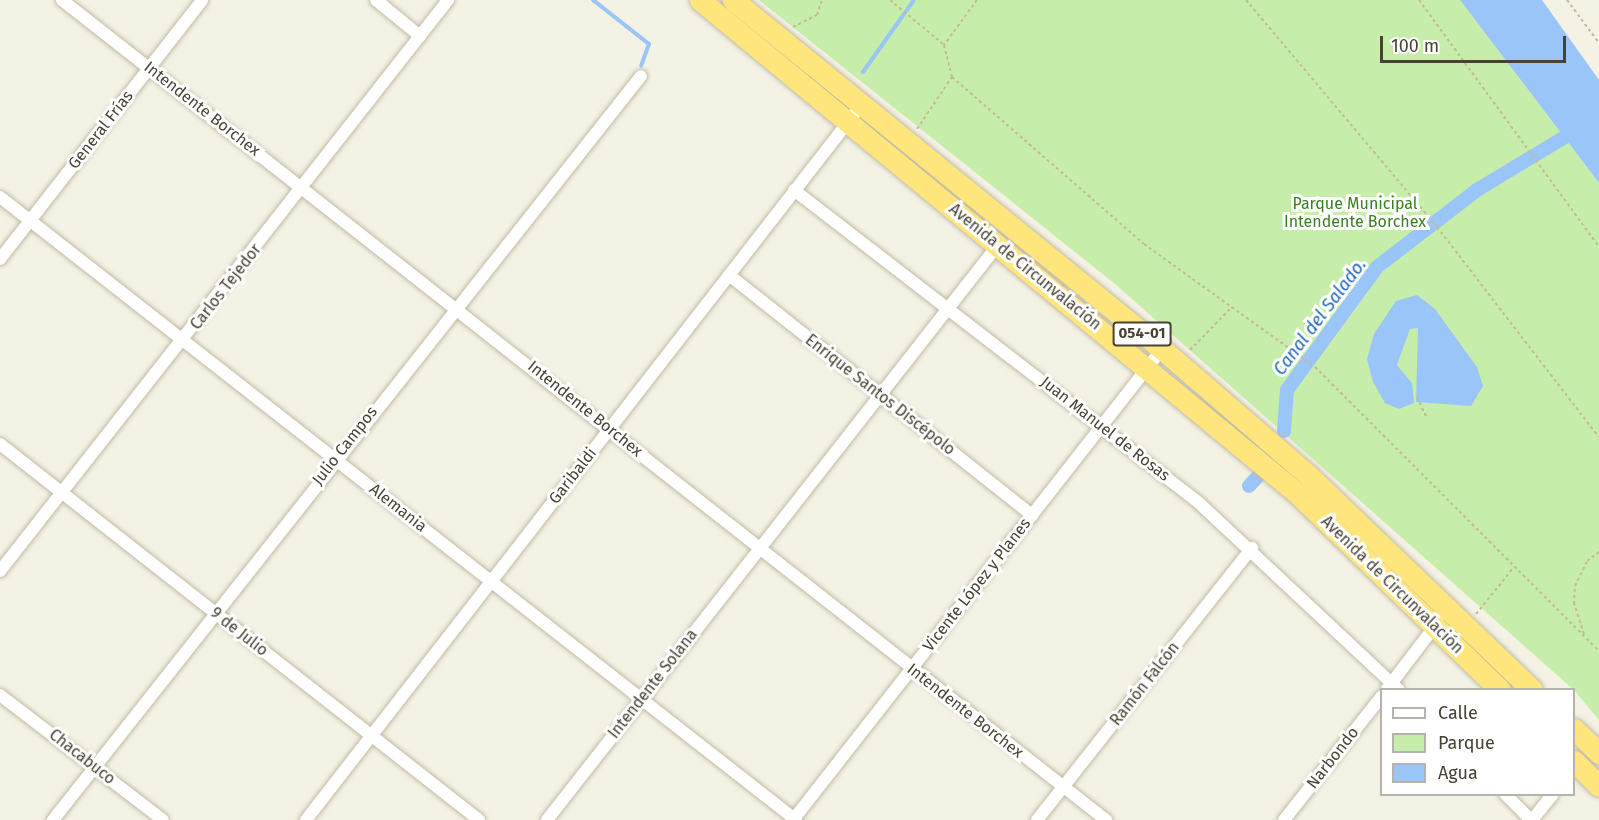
<!DOCTYPE html>
<html>
<head>
<meta charset="utf-8">
<style>
	body { margin:0 }
	#map { position:relative; width:1599px; height:820px; overflow:hidden; background:#f4f2e5; font-family:"Fira Sans",sans-serif }
	div>[style] { position:absolute }
	.green>* { inset:0; background:#c6eda9 }
	.water>* { inset:0; background:#9ac5f8 }
	.stream>* { height:4px; margin:-2px; padding:0 2px; transform-origin:2px; border-radius:2px; background:#9ac5f8 }
	.canal>* { height:14px; margin:-7px; padding:0 7px; transform-origin:7px; border-radius:7px; background:#9ac5f8 }
	.path>* { height:2px; margin-top:-1px; transform-origin:0; background:repeating-linear-gradient(90deg,#c4ba96 0 3px,transparent 0 6px) }
	.roads { filter:drop-shadow(0 0 2px #c1bba6) drop-shadow(0 0 2px #c1bba6) }
	.minor>* { height:12px; margin:-6px; padding:0 6px; transform-origin:6px; border-radius:6px; background:#fff }
	.trunk>* { height:21px; margin:-10.5px; padding:0 10.5px; transform-origin:10.5px; border-radius:10.5px; background:#ffe67c }
	span { translate:-50% -50%; white-space:nowrap; text-align:center; line-height:1.15; -webkit-text-stroke:6px #fff; paint-order:stroke }
	.shield-label span { padding:2px 4px; background:#fff; border:2px solid; border-radius:4px; -webkit-text-stroke-width:0 }
	.shield-label { font-size:15px; color:#474234; font-weight:700 }
	.street-label { font-size:16px; color:#474234 }
	.park-label { font-size:16px; color:#388020 }
	.water-label { font-size:18px; color:#2168bf; font-style:italic }
	.legend { position:absolute; left:1380px; top:688px; width:195px; height:108px; box-sizing:border-box; background:#fff; border:2px solid #b5b3ae; margin:0; padding:8px 10px; list-style:none; font-size:18px; color:#474234 }
	.legend li { display:flex; align-items:center; gap:12px; height:30px }
	.legend b { width:30px; border:2px solid #b5b3ae }
	.scale { position:absolute; left:1380px; top:36px; width:186px; height:27px; box-sizing:border-box; border:3px solid #474234; border-top:0; padding-left:8px; font-size:18px; line-height:21px; white-space:nowrap; color:#474234; -webkit-text-stroke:4px #fff; paint-order:stroke }
</style>
</head>
<body>
<div id="map">
	<div class="green">
		<div style="clip-path:polygon(759px 0,1460px 0,1599px 183px,1599px 720px,1574px 690px,1115px 284px)"></div>
	</div>
	<div class="water">
		<div style="clip-path:polygon(1460px 0,1542px 0,1599px 80px,1599px 183px)"></div>
		<div style="clip-path:polygon(1417px 295px,1435px 309px,1477px 367px,1483px 386px,1471px 406px,1416px 402px,1418px 328px,1410px 329px,1397px 365px,1412px 383px,1414px 403px,1399px 409px,1385px 403px,1373px 382px,1367px 359px,1374px 334px,1396px 301px)"></div>
	</div>
	<div class="stream">
		<div style="left:593px;top:0;width:71px;rotate:38.2deg"></div>
		<div style="left:649px;top:44px;width:23px;rotate:110deg"></div>
		<div style="left:863px;top:72px;width:88px;rotate:-54.7deg"></div>
	</div>
	<div class="canal">
		<div style="left:1284px;top:431px;width:41px;rotate:-85.8deg"></div>
		<div style="left:1287px;top:390px;width:152px;rotate:-53.8deg"></div>
		<div style="left:1377px;top:267px;width:126px;rotate:-37.6deg"></div>
		<div style="left:1477px;top:190px;width:118px;rotate:-31.1deg"></div>
		<div style="left:1249px;top:486px;width:16px;rotate:-47deg"></div>
	</div>
	<div class="path">
		<div style="left:890px;top:0;width:69px;rotate:39.7deg"></div>
		<div style="left:977px;top:0;width:56px;rotate:126.3deg"></div>
		<div style="left:944px;top:45px;width:33px;rotate:76deg"></div>
		<div style="left:952px;top:77px;width:254px;rotate:41deg"></div>
		<div style="left:1144px;top:244px;width:211px;rotate:35.7deg"></div>
		<div style="left:1315px;top:367px;width:402px;rotate:45deg"></div>
		<div style="left:1246px;top:0;width:297px;rotate:49.9deg"></div>
		<div style="left:1437px;top:227px;width:265px;rotate:52.4deg"></div>
		<div style="left:1419px;top:0;width:306px;rotate:53.9deg"></div>
		<div style="left:1567px;top:0;width:54px;rotate:53.3deg"></div>
		<div style="left:793px;top:27px;width:27px;rotate:-27deg"></div>
		<div style="left:817px;top:15px;width:16px;rotate:-72deg"></div>
		<div style="left:917px;top:129px;width:63px;rotate:-56.1deg"></div>
		<div style="left:1190px;top:350px;width:60px;rotate:-45.7deg"></div>
		<div style="left:1417px;top:397px;width:23px;rotate:65deg"></div>
		<div style="left:1476px;top:614px;width:60px;rotate:-51deg"></div>
		<div style="left:1584px;top:634px;width:32px;rotate:-108deg"></div>
		<div style="left:1574px;top:604px;width:18px;rotate:-87deg"></div>
		<div style="left:1575px;top:586px;width:28px;rotate:-64deg"></div>
		<div style="left:1587px;top:561px;width:15px;rotate:-37deg"></div>
	</div>
	<div class="roads">
		<div class="minor">
			<div style="left:62px;top:0;width:1328px;rotate:38.15deg"></div>
			<div style="left:376px;top:0;width:57px;rotate:39.3deg"></div>
			<div style="left:794px;top:190px;width:510px;rotate:37.68deg"></div>
			<div style="left:1198px;top:502px;width:275px;rotate:43.1deg"></div>
			<div style="left:0;top:197px;width:1011px;rotate:38.05deg"></div>
			<div style="left:0;top:259px;width:328px;rotate:-52deg"></div>
			<div style="left:729px;top:275px;width:387px;rotate:38.4deg"></div>
			<div style="left:0;top:444px;width:609px;rotate:38.13deg"></div>
			<div style="left:0;top:571px;width:726px;rotate:-51.88deg"></div>
			<div style="left:1387px;top:689px;width:84px;rotate:-52.7deg"></div>
			<div style="left:0;top:695px;width:205px;rotate:37.5deg"></div>
			<div style="left:1505px;top:794px;width:37px;rotate:45deg"></div>
			<div style="left:53px;top:820px;width:948px;rotate:-51.68deg"></div>
			<div style="left:306px;top:820px;width:907px;rotate:-52.17deg"></div>
			<div style="left:547px;top:820px;width:729px;rotate:-51.9deg"></div>
			<div style="left:793px;top:820px;width:598px;rotate:-51.92deg"></div>
			<div style="left:1037px;top:820px;width:347px;rotate:-51.7deg"></div>
			<div style="left:1284px;top:820px;width:158px;rotate:-51.7deg"></div>
			<div style="left:1532px;top:820px;width:33px;rotate:-51deg"></div>
		</div>
		<div class="trunk">
			<div style="left:700px;top:0;width:776px;rotate:39.56deg"></div>
			<div style="left:1298px;top:494px;width:281px;rotate:44.1deg"></div>
			<div style="left:733px;top:0;width:553px;rotate:39.13deg"></div>
			<div style="left:1162px;top:349px;width:194px;rotate:40.8deg"></div>
			<div style="left:1309px;top:476px;width:309px;rotate:43.8deg"></div>
			<div style="left:1574px;top:729px;width:35px;rotate:44deg"></div>
			<div style="left:1574px;top:761px;width:35px;rotate:45deg"></div>
		</div>
	</div>
	<div class="shield-label">
		<span style="left:1142px;top:334px">054-01</span>
	</div>
	<div class="street-label">
		<span style="left:202px;top:109px;rotate:38deg">Intendente Borchex</span>
		<span style="left:101px;top:130px;rotate:-52deg">General Frías</span>
		<span style="left:1025px;top:267px;rotate:39deg">Avenida de Circunvalación</span>
		<span style="left:226px;top:287px;rotate:-52deg">Carlos Tejedor</span>
		<span style="left:880px;top:395px;rotate:38deg">Enrique Santos Discépolo</span>
		<span style="left:585px;top:409px;rotate:39deg">Intendente Borchex</span>
		<span style="left:1105px;top:429px;rotate:38deg">Juan Manuel de Rosas</span>
		<span style="left:345px;top:446px;rotate:-52deg">Julio Campos</span>
		<span style="left:573px;top:476px;rotate:-52deg">Garibaldi</span>
		<span style="left:398px;top:508px;rotate:38deg">Alemania</span>
		<span style="left:977px;top:585px;rotate:-52deg">Vicente López y Planes</span>
		<span style="left:1392px;top:585px;rotate:44deg">Avenida de Circunvalación</span>
		<span style="left:239px;top:632px;rotate:38deg">9 de Julio</span>
		<span style="left:653px;top:684px;rotate:-52deg">Intendente Solana</span>
		<span style="left:1145px;top:684px;rotate:-52deg">Ramón Falcón</span>
		<span style="left:965px;top:711px;rotate:38deg">Intendente Borchex</span>
		<span style="left:82px;top:757px;rotate:38deg">Chacabuco</span>
		<span style="left:1333px;top:758px;rotate:-52deg">Narbondo</span>
	</div>
	<div class="park-label">
		<span style="left:1355px;top:213px">Parque Municipal<br>Intendente Borchex</span>
	</div>
	<div class="water-label">
		<span style="left:1320px;top:317px;rotate:-53deg">Canal del Salado.</span>
	</div>
	<ul class="legend">
	<li><b style="height:8px;background:#fff"></b>Calle</li>
	<li><b style="height:16px;background:#c6eda9"></b>Parque</li>
	<li><b style="height:16px;background:#9ac5f8"></b>Agua</li>
	</ul>
	<div class="scale">100 m</div>
</div>
</body>
</html>
